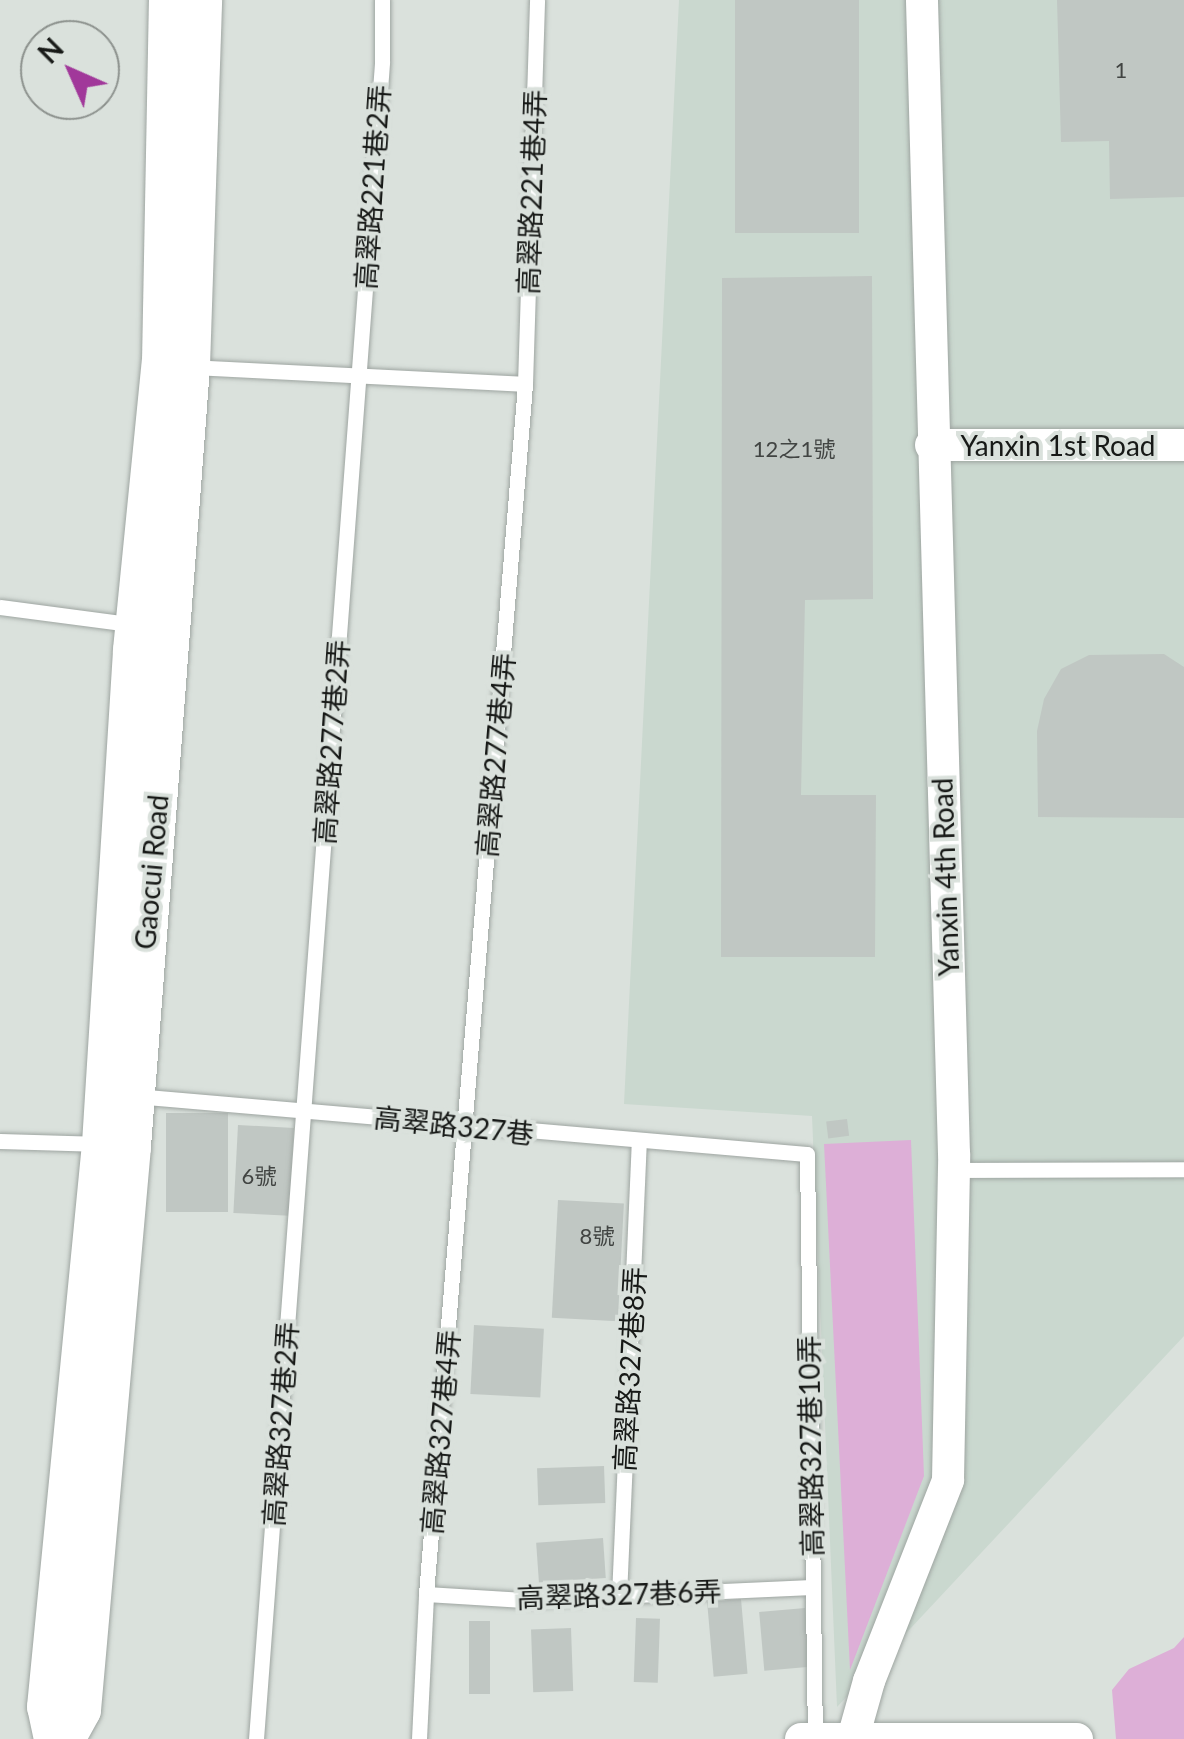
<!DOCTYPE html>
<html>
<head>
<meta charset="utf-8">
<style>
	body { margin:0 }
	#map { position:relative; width:1184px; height:1739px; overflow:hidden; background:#dae1dc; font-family:Lato,"Noto Sans TC",sans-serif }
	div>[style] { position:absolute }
	.built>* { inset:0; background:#cad8cf }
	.green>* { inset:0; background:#ddafd7 }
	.building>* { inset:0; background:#c0c7c3; transform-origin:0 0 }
	.roads { filter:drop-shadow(0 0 2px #9ea5a1) drop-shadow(0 0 2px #9ea5a1) }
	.service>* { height:15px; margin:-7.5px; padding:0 7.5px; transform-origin:7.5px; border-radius:7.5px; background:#fff }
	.minor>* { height:32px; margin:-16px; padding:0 16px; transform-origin:16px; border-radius:16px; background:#fff }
	.tertiary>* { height:40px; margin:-20px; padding:0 20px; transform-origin:20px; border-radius:20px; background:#fff }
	span { translate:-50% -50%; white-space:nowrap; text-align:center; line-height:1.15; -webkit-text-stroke:8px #dae1dc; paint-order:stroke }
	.number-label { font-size:22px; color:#414442 }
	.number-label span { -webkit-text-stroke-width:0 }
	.street-label { font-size:28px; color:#171917 }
	.north { position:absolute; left:20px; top:20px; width:100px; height:100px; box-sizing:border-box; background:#dae1dc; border:2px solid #8c918d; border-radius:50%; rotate:315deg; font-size:28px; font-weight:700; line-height:40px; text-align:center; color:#171917 }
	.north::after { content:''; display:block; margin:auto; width:35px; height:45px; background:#a1389a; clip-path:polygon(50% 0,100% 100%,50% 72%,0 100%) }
</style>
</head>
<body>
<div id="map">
	<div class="built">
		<div style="clip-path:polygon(679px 0,1184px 0,1184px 1336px,837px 1707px,812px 1116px,624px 1104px)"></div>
	</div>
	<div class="green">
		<div style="clip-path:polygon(911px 1140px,924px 1476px,850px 1670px,824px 1144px)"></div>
		<div style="clip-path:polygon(1184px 1637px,1184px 1739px,1116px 1739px,1112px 1690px,1129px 1669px,1174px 1648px)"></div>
	</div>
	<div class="building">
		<div style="left:735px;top:0;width:124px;height:233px"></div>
		<div style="clip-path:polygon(1057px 0,1184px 0,1184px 197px,1110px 199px,1109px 141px,1061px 142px)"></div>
		<div style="clip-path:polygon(872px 276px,873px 599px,805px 600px,801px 795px,876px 795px,875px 957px,721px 957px,722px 278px)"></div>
		<div style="clip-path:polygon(1164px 654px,1184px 667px,1184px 818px,1038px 817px,1037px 731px,1044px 699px,1061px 669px,1089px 655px)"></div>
		<div style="left:166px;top:1113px;width:62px;height:99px"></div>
		<div style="left:847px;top:1119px;width:17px;height:21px;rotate:83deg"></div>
		<div style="left:238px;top:1125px;width:56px;height:88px;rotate:3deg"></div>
		<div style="left:558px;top:1200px;width:66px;height:118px;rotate:3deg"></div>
		<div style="left:474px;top:1325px;width:70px;height:69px;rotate:3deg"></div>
		<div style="left:604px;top:1466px;width:37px;height:67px;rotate:88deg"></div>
		<div style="left:603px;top:1538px;width:40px;height:67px;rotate:86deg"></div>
		<div style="left:741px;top:1599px;width:75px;height:34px;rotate:85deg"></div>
		<div style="left:805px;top:1608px;width:59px;height:46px;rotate:85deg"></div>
		<div style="left:636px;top:1618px;width:24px;height:64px;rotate:2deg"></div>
		<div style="left:469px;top:1621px;width:21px;height:73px"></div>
		<div style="left:571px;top:1628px;width:63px;height:40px;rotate:88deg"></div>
	</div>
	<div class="roads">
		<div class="service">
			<div style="left:191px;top:367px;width:334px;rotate:2.9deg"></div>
			<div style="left:0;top:607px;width:137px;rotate:7.5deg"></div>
			<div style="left:135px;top:1096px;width:674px;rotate:4.93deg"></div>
			<div style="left:807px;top:1154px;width:584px;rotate:89.22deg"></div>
			<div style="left:0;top:1141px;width:102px;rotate:1.7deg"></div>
			<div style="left:953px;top:1170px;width:231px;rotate:-0.2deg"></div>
			<div style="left:426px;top:1594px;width:98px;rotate:3.5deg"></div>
			<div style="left:524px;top:1600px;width:288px;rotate:-2.6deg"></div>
			<div style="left:619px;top:1596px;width:453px;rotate:-87.5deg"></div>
			<div style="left:256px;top:1739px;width:1682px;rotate:-85.7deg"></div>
			<div style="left:382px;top:62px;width:62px;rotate:-90deg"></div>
			<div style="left:419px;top:1739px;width:145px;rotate:-87.2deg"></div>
			<div style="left:426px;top:1594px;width:1214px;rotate:-85.32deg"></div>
			<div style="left:525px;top:384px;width:384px;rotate:-88.2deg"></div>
		</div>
		<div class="minor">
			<div style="left:931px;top:445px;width:253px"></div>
			<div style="left:853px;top:1738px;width:59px;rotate:-74.3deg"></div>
			<div style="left:869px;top:1681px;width:216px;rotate:-68.5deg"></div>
			<div style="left:948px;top:1480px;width:326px;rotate:-88.9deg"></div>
			<div style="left:954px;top:1154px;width:1154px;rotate:-91.59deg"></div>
			<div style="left:801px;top:1739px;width:276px"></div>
		</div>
		<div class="tertiary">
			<div style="left:54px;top:1739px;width:33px;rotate:-102deg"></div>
			<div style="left:47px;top:1707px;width:566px;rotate:-84.42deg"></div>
			<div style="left:102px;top:1144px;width:495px;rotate:-86.4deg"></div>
			<div style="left:133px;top:650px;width:289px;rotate:-84.3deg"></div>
			<div style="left:162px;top:362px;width:362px;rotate:-88.9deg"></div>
			<div style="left:65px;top:1739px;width:33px;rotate:-61deg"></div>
			<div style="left:81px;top:1710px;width:566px;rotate:-84.93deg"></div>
			<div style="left:131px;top:1146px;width:782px;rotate:-85.67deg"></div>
			<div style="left:190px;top:366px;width:366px;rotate:-88.1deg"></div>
		</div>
	</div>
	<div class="number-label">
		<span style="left:1121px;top:70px">1</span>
		<span style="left:794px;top:449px">12之1號</span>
		<span style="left:259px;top:1176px">6號</span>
		<span style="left:597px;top:1236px">8號</span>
	</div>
	<div class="street-label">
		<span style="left:372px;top:187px;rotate:-86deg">高翠路221巷2弄</span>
		<span style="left:531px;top:192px;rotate:-88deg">高翠路221巷4弄</span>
		<span style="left:1058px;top:445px">Yanxin 1st Road</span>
		<span style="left:331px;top:742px;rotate:-86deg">高翠路277巷2弄</span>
		<span style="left:495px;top:755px;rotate:-85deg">高翠路277巷4弄</span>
		<span style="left:151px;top:872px;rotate:-85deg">Gaocui Road</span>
		<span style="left:945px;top:877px;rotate:-92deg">Yanxin 4th Road</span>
		<span style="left:454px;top:1125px;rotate:6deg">高翠路327巷</span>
		<span style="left:629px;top:1369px;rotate:-87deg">高翠路327巷8弄</span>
		<span style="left:280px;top:1424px;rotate:-86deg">高翠路327巷2弄</span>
		<span style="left:440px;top:1432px;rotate:-85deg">高翠路327巷4弄</span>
		<span style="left:810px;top:1446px;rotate:-91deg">高翠路327巷10弄</span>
		<span style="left:619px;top:1594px;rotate:-2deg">高翠路327巷6弄</span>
	</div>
	<div class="north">N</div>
</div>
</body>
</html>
